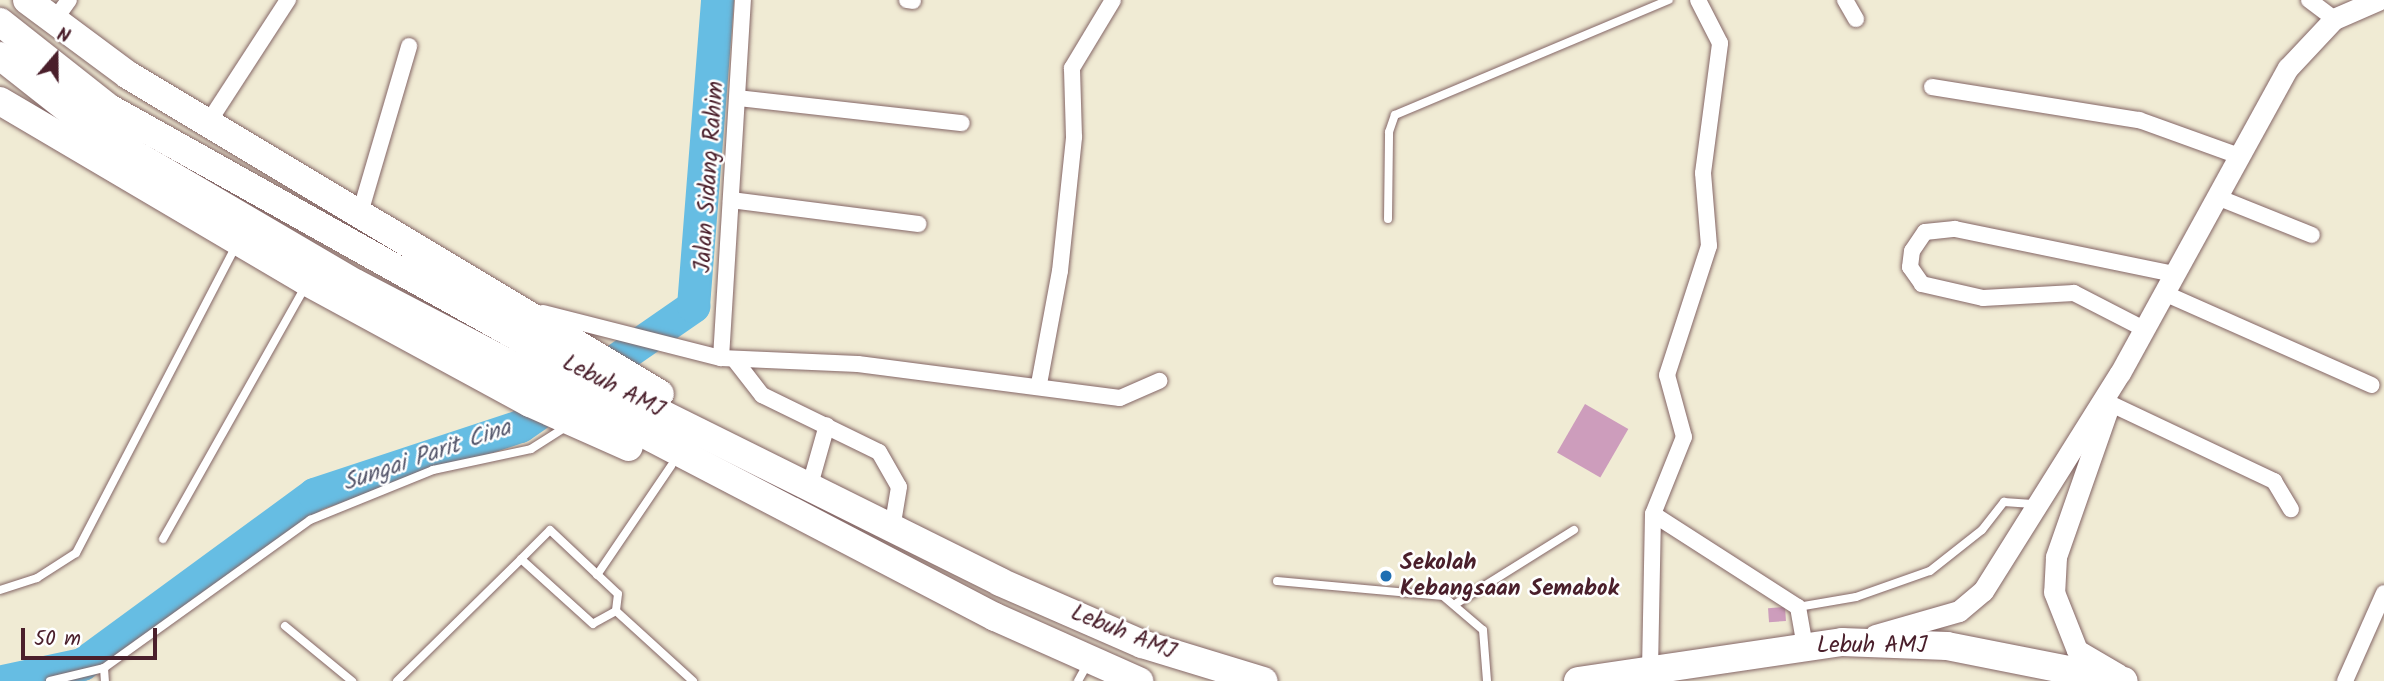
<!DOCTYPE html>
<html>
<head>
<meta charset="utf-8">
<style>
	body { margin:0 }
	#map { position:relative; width:2384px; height:681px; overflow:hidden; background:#f0ebd4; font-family:Kalam,sans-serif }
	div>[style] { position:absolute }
	.river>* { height:33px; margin:-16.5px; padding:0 16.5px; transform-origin:16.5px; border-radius:16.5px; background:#66bde3 }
	.building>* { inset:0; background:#cd9dbc; transform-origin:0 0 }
	.roads { filter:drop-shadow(0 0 2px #846666) drop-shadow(0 0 2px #846666) }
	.lane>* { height:8px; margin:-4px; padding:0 4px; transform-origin:4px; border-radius:4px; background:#fff }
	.street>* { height:16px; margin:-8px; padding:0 8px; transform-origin:8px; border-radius:8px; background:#fff }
	.secondary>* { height:21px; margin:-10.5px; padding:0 10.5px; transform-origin:10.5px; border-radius:10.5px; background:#fff }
	.highway>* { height:28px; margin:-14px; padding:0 14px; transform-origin:14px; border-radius:14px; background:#fff }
	.dots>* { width:19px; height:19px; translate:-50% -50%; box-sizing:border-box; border:4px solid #fff; border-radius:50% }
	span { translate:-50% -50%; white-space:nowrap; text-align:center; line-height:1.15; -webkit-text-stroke:5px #fff; paint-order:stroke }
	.street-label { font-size:23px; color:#4a1f2b }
	.poi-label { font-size:23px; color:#4a1f2b; font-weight:700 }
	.left { translate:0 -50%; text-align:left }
	.water-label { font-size:24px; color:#54566b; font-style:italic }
	.north { position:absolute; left:21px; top:21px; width:70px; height:70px; -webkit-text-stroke:5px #fff; paint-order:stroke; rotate:20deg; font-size:19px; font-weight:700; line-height:28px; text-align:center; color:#4a1f2b }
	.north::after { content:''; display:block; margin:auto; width:24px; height:32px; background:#4a1f2b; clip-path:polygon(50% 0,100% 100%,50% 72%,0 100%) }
	.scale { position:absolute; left:21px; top:628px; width:136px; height:32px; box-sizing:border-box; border:4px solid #4a1f2b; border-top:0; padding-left:9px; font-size:21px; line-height:24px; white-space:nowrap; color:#4a1f2b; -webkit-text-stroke:5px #fff; paint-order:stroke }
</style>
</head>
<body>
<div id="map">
	<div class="river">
		<div style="left:2px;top:681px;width:82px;rotate:-12deg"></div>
		<div style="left:82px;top:664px;width:288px;rotate:-36.2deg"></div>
		<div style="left:314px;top:494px;width:217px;rotate:-18.3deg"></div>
		<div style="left:520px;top:426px;width:211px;rotate:-34.7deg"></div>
		<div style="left:693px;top:306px;width:307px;rotate:-85.5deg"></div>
	</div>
	<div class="building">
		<div style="left:1585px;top:404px;width:50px;height:56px;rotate:30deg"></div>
		<div style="left:1785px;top:607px;width:14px;height:17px;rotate:86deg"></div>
	</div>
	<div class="roads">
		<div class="lane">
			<div style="left:1388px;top:219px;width:87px;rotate:-89.3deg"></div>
			<div style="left:1389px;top:132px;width:18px;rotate:-71deg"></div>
			<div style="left:1395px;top:115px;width:297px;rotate:-22.8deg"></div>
			<div style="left:163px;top:539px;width:291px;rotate:-60.6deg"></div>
			<div style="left:597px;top:575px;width:132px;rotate:-55.8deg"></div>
			<div style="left:1277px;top:581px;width:167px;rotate:5.2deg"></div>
			<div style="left:1443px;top:596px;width:52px;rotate:40.4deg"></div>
			<div style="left:1483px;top:630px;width:51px;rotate:85.5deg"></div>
			<div style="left:0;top:590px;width:39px;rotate:-18deg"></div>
			<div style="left:37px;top:578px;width:46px;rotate:-32.7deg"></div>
			<div style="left:76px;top:553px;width:346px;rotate:-62.5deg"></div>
			<div style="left:1457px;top:603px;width:138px;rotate:-32deg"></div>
			<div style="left:1798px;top:607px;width:59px;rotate:-9.8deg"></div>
			<div style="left:1856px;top:597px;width:78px;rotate:-19.4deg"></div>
			<div style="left:1930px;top:571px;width:66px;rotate:-38.3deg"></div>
			<div style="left:1982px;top:530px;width:36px;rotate:-52deg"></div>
			<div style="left:2004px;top:502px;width:32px;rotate:4deg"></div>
			<div style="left:616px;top:611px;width:104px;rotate:42.3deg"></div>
			<div style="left:285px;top:626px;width:87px;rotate:39.4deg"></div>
			<div style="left:104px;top:668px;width:13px;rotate:86deg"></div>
			<div style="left:50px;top:681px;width:56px;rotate:-13.5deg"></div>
			<div style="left:104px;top:668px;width:254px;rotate:-35.7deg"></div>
			<div style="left:310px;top:520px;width:133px;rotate:-22.1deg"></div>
			<div style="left:433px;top:470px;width:100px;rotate:-12.1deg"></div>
			<div style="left:531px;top:449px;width:45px;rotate:-32.3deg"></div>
			<div style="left:397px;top:681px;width:174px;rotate:-44.5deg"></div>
			<div style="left:521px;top:559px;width:41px;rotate:-45deg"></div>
			<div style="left:550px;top:530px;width:93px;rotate:43.3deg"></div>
			<div style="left:618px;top:594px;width:17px;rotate:97deg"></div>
			<div style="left:616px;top:611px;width:26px;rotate:151deg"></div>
			<div style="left:593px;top:624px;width:97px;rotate:-137.9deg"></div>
			<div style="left:1078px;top:681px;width:18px;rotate:-61deg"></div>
		</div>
		<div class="street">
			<div style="left:907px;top:0;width:6px;rotate:9deg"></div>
			<div style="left:1845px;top:0;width:22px;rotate:60deg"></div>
			<div style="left:2309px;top:0;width:31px;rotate:37deg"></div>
			<div style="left:53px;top:22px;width:27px;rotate:-54deg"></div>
			<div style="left:1932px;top:87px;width:210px;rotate:9.1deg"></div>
			<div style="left:2139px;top:120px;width:106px;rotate:19.8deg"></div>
			<div style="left:738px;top:98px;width:225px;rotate:6.4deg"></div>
			<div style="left:208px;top:123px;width:147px;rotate:-57deg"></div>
			<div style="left:2217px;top:197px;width:102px;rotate:21.8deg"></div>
			<div style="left:731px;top:200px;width:189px;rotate:7.3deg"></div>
			<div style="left:360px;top:213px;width:174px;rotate:-73.6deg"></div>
			<div style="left:2164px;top:293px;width:227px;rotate:23.9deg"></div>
			<div style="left:543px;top:313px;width:184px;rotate:14.2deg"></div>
			<div style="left:721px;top:358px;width:137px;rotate:2.5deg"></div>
			<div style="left:858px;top:364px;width:264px;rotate:7.4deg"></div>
			<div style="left:1120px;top:398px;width:43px;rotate:-23.6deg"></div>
			<div style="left:2144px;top:329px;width:79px;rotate:-152.8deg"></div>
			<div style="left:2074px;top:293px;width:91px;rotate:176.9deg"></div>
			<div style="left:1983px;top:298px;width:63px;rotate:-167.1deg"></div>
			<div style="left:1922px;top:284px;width:21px;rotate:-125deg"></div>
			<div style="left:1910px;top:267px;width:16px;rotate:-83deg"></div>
			<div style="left:1912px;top:251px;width:23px;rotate:-56deg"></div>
			<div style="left:1925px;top:232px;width:30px;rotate:-6deg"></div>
			<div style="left:1955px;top:229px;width:224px;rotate:11.6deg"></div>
			<div style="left:721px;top:358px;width:359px;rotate:-86.5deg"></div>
			<div style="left:734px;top:359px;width:46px;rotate:52.1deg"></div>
			<div style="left:762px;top:395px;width:130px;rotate:26deg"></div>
			<div style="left:879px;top:452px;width:40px;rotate:60.3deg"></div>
			<div style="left:899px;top:487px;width:43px;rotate:99.5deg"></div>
			<div style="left:1039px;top:384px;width:115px;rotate:-79.5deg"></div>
			<div style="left:1060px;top:271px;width:135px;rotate:-84deg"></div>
			<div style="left:1074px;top:137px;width:69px;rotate:-91.7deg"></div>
			<div style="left:1072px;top:68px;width:79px;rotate:-58.9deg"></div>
			<div style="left:2109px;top:403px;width:183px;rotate:25.3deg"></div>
			<div style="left:2274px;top:481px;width:33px;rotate:59deg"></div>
			<div style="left:810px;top:485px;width:62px;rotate:-74.2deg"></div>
			<div style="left:1653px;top:514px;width:172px;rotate:32.7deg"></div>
			<div style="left:1798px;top:607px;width:40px;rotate:80deg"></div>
			<div style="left:1650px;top:670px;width:156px;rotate:-88.9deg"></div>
			<div style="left:1653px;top:514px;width:83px;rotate:-68.1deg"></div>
			<div style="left:1684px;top:437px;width:64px;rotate:-105.3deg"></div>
			<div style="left:1667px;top:375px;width:136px;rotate:-72deg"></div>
			<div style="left:1709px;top:246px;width:73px;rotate:-94.7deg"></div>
			<div style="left:1703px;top:173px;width:131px;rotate:-82.5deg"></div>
			<div style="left:1720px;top:43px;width:48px;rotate:-117.1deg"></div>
			<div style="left:2345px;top:681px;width:96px;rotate:-66.1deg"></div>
		</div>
		<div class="secondary">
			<div style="left:2107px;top:411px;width:155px;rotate:109.3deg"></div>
			<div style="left:2056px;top:557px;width:35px;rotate:93deg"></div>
			<div style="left:2054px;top:592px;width:62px;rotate:68.4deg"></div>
			<div style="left:2077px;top:650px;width:48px;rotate:30.3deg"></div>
			<div style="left:1875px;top:635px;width:87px;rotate:-15.9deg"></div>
			<div style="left:1959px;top:611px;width:31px;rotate:-40deg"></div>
			<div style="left:1983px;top:591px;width:257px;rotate:-57.9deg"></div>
			<div style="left:2120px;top:373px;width:348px;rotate:-61.2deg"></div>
			<div style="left:2288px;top:68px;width:67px;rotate:-46.8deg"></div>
			<div style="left:2334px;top:19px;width:48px;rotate:-23.4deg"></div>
		</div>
		<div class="highway">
			<div style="left:27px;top:0;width:126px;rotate:36.6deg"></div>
			<div style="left:128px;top:75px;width:620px;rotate:30.95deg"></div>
			<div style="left:0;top:22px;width:139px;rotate:38.3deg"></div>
			<div style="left:109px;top:108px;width:569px;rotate:29.22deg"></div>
			<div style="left:606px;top:386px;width:440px;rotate:26.4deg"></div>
			<div style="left:1000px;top:582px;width:155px;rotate:23.6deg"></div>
			<div style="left:1142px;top:644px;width:127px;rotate:17deg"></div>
			<div style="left:0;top:56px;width:120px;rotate:38.2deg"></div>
			<div style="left:94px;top:130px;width:303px;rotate:30.4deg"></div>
			<div style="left:355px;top:283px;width:722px;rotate:27.56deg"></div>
			<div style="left:995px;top:617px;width:158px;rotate:24deg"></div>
			<div style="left:0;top:101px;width:356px;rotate:30.5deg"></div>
			<div style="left:307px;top:282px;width:254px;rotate:28.5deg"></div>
			<div style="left:530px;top:403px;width:108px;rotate:24deg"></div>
			<div style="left:1578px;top:681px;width:267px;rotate:-8.4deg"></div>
			<div style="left:1842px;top:642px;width:105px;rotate:2.2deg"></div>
			<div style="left:1947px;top:646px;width:180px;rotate:11.2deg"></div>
		</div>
	</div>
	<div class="dots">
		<div style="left:1386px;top:576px;background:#1f6fb2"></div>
	</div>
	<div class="street-label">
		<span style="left:710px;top:177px;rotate:-86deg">Jalan Sidang Rahim</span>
		<span style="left:613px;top:387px;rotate:27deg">Lebuh AMJ</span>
		<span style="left:1123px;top:633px;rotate:22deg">Lebuh AMJ</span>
		<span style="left:1872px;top:646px">Lebuh AMJ</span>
	</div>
	<div class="poi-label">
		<span class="left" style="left:1400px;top:576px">Sekolah<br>Kebangsaan Semabok</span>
	</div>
	<div class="water-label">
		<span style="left:427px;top:456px;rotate:-19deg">Sungai Parit Cina</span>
	</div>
	<div class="north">N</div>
	<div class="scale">50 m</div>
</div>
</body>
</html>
